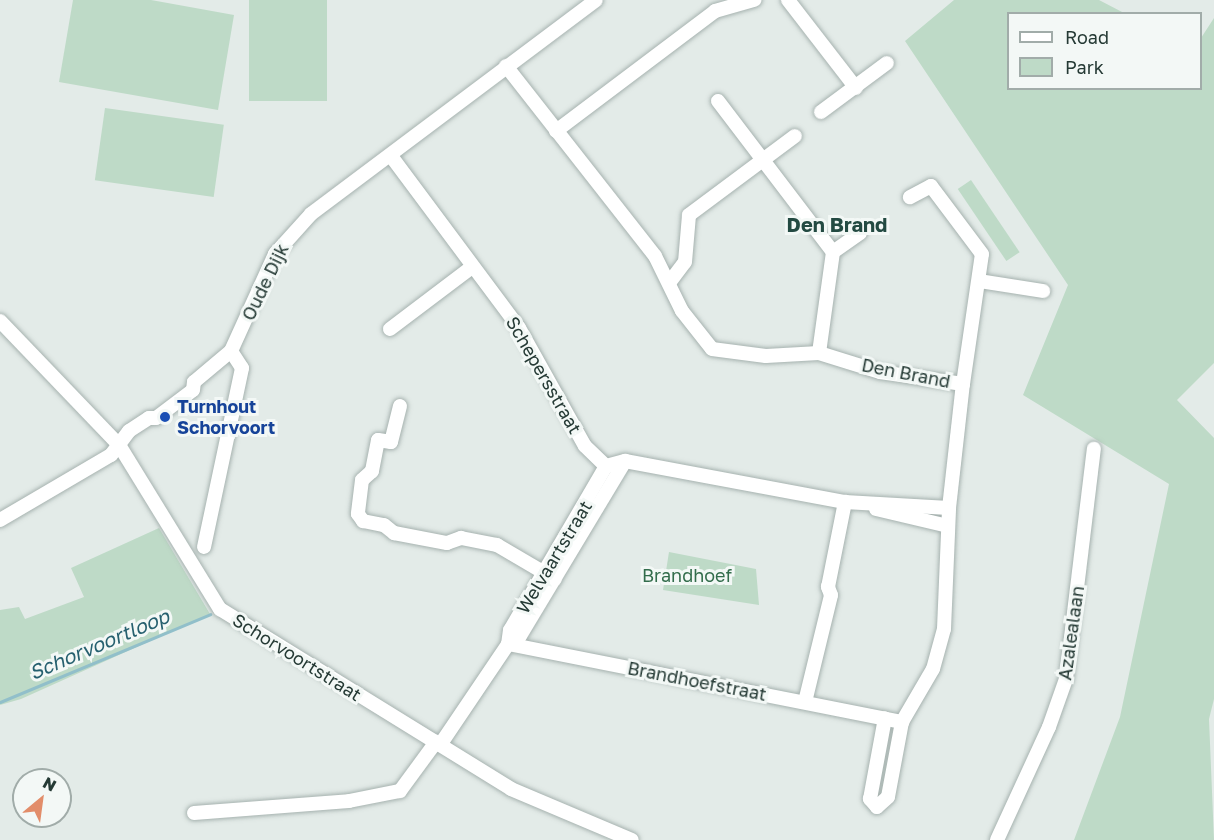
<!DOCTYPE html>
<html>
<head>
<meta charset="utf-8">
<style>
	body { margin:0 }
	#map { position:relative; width:1214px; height:840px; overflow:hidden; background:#e3ebe8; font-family:"Golos Text",sans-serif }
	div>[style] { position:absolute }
	.green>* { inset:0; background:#bedac7; transform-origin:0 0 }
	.stream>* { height:3px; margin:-1.5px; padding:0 1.5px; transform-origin:1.5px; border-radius:1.5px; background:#91bfca }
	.roads { filter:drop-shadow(0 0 2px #a6b2af) drop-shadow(0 0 2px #a6b2af) }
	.minor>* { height:14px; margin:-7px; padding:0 7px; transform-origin:7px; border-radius:7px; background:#fff }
	.dots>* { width:16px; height:16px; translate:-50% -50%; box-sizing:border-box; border:3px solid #f3f8f6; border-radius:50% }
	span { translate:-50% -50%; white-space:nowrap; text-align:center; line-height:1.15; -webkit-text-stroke:6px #f3f8f6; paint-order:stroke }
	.street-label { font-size:18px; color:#253a35 }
	.transit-label { font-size:18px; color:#164399; font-weight:700 }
	.left { translate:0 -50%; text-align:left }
	.park-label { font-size:18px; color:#336d4c }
	.neighbourhood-label { font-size:20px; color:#234a42; font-weight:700 }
	.water-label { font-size:20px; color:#26606f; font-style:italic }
	.legend { position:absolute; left:1007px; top:12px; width:195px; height:78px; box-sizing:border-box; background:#f3f8f6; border:2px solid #a1aca9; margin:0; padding:8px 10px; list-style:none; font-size:18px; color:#253a35 }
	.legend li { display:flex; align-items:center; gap:12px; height:30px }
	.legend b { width:30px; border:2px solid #a1aca9 }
	.north { position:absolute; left:12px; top:768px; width:60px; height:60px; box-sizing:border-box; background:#f3f8f6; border:2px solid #a1aca9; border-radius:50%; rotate:29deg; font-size:16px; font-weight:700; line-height:24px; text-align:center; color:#253a35 }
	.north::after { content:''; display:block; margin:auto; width:21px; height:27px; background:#e28d6a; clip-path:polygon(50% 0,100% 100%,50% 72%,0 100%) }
</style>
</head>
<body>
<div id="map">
	<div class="green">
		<div style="clip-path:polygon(73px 0,151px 0,234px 15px,218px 110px,59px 82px)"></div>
		<div style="left:249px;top:0;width:78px;height:101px"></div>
		<div style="clip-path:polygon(954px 0,1099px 0,1124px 13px,1008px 14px,1008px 88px,1200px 88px,1201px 38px,1214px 18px,1214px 363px,1177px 400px,1214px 438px,1214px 699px,1209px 719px,1214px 840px,1074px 840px,1120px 717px,1169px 484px,1023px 395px,1068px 285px,905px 41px)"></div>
		<div style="left:105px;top:108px;width:120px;height:73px;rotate:8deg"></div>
		<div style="left:971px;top:180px;width:87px;height:16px;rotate:56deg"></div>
		<div style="clip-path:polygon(159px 528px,210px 614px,21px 699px,0 705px,0 610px,19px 607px,25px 619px,84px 597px,71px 568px)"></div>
		<div style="clip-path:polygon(669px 552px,756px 569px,759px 605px,663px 590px)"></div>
	</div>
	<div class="stream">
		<div style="left:0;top:702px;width:228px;rotate:-22.7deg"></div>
	</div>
	<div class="roads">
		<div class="minor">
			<div style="left:788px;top:0;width:111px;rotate:52.3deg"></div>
			<div style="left:506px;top:66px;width:241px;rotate:51.9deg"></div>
			<div style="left:655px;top:256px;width:61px;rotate:63.9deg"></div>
			<div style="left:682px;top:311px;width:48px;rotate:51.7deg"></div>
			<div style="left:712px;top:349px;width:54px;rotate:7.4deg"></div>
			<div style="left:766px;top:356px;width:53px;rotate:-3.2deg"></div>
			<div style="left:819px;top:353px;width:64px;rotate:17.3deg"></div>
			<div style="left:880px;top:372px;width:84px;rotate:8.2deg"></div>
			<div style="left:963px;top:384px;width:131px;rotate:-81.7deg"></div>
			<div style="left:982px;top:254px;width:85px;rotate:-126.9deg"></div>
			<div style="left:931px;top:186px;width:24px;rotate:152deg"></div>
			<div style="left:718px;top:101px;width:190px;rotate:52.7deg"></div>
			<div style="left:833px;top:252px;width:102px;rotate:97.9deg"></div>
			<div style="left:821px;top:112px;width:82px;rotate:-36.6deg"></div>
			<div style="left:556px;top:131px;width:199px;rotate:-37deg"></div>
			<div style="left:715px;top:11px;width:41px;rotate:-15.8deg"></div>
			<div style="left:391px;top:156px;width:214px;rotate:53.3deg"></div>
			<div style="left:519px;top:328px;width:135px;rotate:60.8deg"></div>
			<div style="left:585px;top:446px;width:29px;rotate:44deg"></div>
			<div style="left:606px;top:466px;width:190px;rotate:120.3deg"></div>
			<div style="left:510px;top:630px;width:14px;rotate:98deg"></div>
			<div style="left:833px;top:252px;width:33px;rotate:-35deg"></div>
			<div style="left:979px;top:281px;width:65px;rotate:8.9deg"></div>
			<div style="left:669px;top:283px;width:26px;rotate:-53deg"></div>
			<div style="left:685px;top:262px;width:47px;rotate:-85.1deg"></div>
			<div style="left:689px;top:215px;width:132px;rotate:-36.7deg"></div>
			<div style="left:0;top:321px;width:172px;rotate:46.2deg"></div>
			<div style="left:119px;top:445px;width:193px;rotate:58.4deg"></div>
			<div style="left:220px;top:609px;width:342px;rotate:31.7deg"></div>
			<div style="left:511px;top:789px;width:131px;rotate:22.9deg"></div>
			<div style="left:390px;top:329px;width:103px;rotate:-37.1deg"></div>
			<div style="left:400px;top:406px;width:37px;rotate:104deg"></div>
			<div style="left:391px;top:442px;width:13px;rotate:-171deg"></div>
			<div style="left:378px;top:440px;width:32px;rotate:101deg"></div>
			<div style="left:372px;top:471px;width:13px;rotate:138deg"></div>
			<div style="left:362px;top:480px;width:34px;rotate:97deg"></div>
			<div style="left:358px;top:514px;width:9px;rotate:54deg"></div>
			<div style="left:363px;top:521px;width:21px;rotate:11deg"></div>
			<div style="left:384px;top:525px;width:13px;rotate:39deg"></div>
			<div style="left:394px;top:533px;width:54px;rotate:10.7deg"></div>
			<div style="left:447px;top:543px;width:15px;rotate:-20deg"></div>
			<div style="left:461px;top:538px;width:37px;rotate:11deg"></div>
			<div style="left:497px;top:545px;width:67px;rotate:30.4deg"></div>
			<div style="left:606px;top:466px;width:20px;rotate:-15deg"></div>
			<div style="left:625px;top:461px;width:224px;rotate:10.6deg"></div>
			<div style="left:845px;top:502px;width:104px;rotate:3.3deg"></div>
			<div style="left:876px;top:509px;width:74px;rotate:13.3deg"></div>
			<div style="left:0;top:520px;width:129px;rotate:-30.4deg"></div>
			<div style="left:111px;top:455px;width:30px;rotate:-53deg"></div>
			<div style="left:129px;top:431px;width:24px;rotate:-33deg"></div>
			<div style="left:149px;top:418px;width:7px"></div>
			<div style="left:156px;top:418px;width:46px;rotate:-37.1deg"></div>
			<div style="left:193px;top:390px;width:8px;rotate:-83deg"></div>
			<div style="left:194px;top:382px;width:48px;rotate:-40deg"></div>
			<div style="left:231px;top:351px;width:107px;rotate:-65.6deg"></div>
			<div style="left:275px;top:254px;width:54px;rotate:-48deg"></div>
			<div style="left:311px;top:214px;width:356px;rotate:-36.9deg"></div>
			<div style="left:204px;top:547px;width:183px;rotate:-78deg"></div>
			<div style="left:242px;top:368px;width:20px;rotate:-123deg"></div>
			<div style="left:508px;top:644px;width:402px;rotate:11.2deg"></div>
			<div style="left:902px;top:722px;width:76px;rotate:100.6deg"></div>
			<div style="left:888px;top:797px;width:15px;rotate:138deg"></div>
			<div style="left:877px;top:807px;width:11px;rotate:-131deg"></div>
			<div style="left:870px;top:799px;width:82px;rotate:-79.5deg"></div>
			<div style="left:805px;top:702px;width:110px;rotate:-76.3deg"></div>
			<div style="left:831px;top:595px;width:9px;rotate:-111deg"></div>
			<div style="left:828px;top:587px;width:87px;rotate:-78.7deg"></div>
			<div style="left:902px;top:722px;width:61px;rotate:-59.7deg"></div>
			<div style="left:933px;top:669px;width:41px;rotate:-74.6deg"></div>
			<div style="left:944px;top:629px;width:121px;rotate:-87.6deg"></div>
			<div style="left:949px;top:508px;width:125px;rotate:-83.6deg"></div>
			<div style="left:440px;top:745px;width:122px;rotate:-56deg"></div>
			<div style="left:508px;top:644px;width:14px;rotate:-34deg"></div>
			<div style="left:520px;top:636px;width:204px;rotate:-59deg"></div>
			<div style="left:194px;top:813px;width:155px;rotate:-4.4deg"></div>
			<div style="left:349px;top:801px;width:52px;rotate:-11.1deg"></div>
			<div style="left:400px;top:791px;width:61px;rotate:-53.7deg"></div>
			<div style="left:997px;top:840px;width:124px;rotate:-65.3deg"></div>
			<div style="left:1049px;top:727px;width:51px;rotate:-70.5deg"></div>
			<div style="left:1066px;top:679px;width:232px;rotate:-83.1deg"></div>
		</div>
	</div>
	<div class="dots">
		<div style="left:165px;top:417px;background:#1a4fb4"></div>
	</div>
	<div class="street-label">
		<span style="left:265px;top:282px;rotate:-64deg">Oude Dijk</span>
		<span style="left:906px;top:373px;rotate:11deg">Den Brand</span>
		<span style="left:544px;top:375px;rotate:60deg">Schepersstraat</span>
		<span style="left:554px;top:557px;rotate:-59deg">Welvaartstraat</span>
		<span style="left:1071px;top:633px;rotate:-82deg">Azalealaan</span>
		<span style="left:297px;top:657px;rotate:32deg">Schorvoortstraat</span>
		<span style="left:697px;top:681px;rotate:11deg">Brandhoefstraat</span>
	</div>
	<div class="transit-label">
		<span class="left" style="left:177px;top:417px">Turnhout<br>Schorvoort</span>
	</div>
	<div class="park-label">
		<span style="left:687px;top:575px">Brandhoef</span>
	</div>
	<div class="neighbourhood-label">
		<span style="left:837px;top:224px">Den Brand</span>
	</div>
	<div class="water-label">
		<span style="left:99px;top:644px;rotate:-23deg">Schorvoortloop</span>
	</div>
	<ul class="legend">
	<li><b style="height:8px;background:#fff"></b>Road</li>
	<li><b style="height:16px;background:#bedac7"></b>Park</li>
	</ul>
	<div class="north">N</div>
</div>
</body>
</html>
